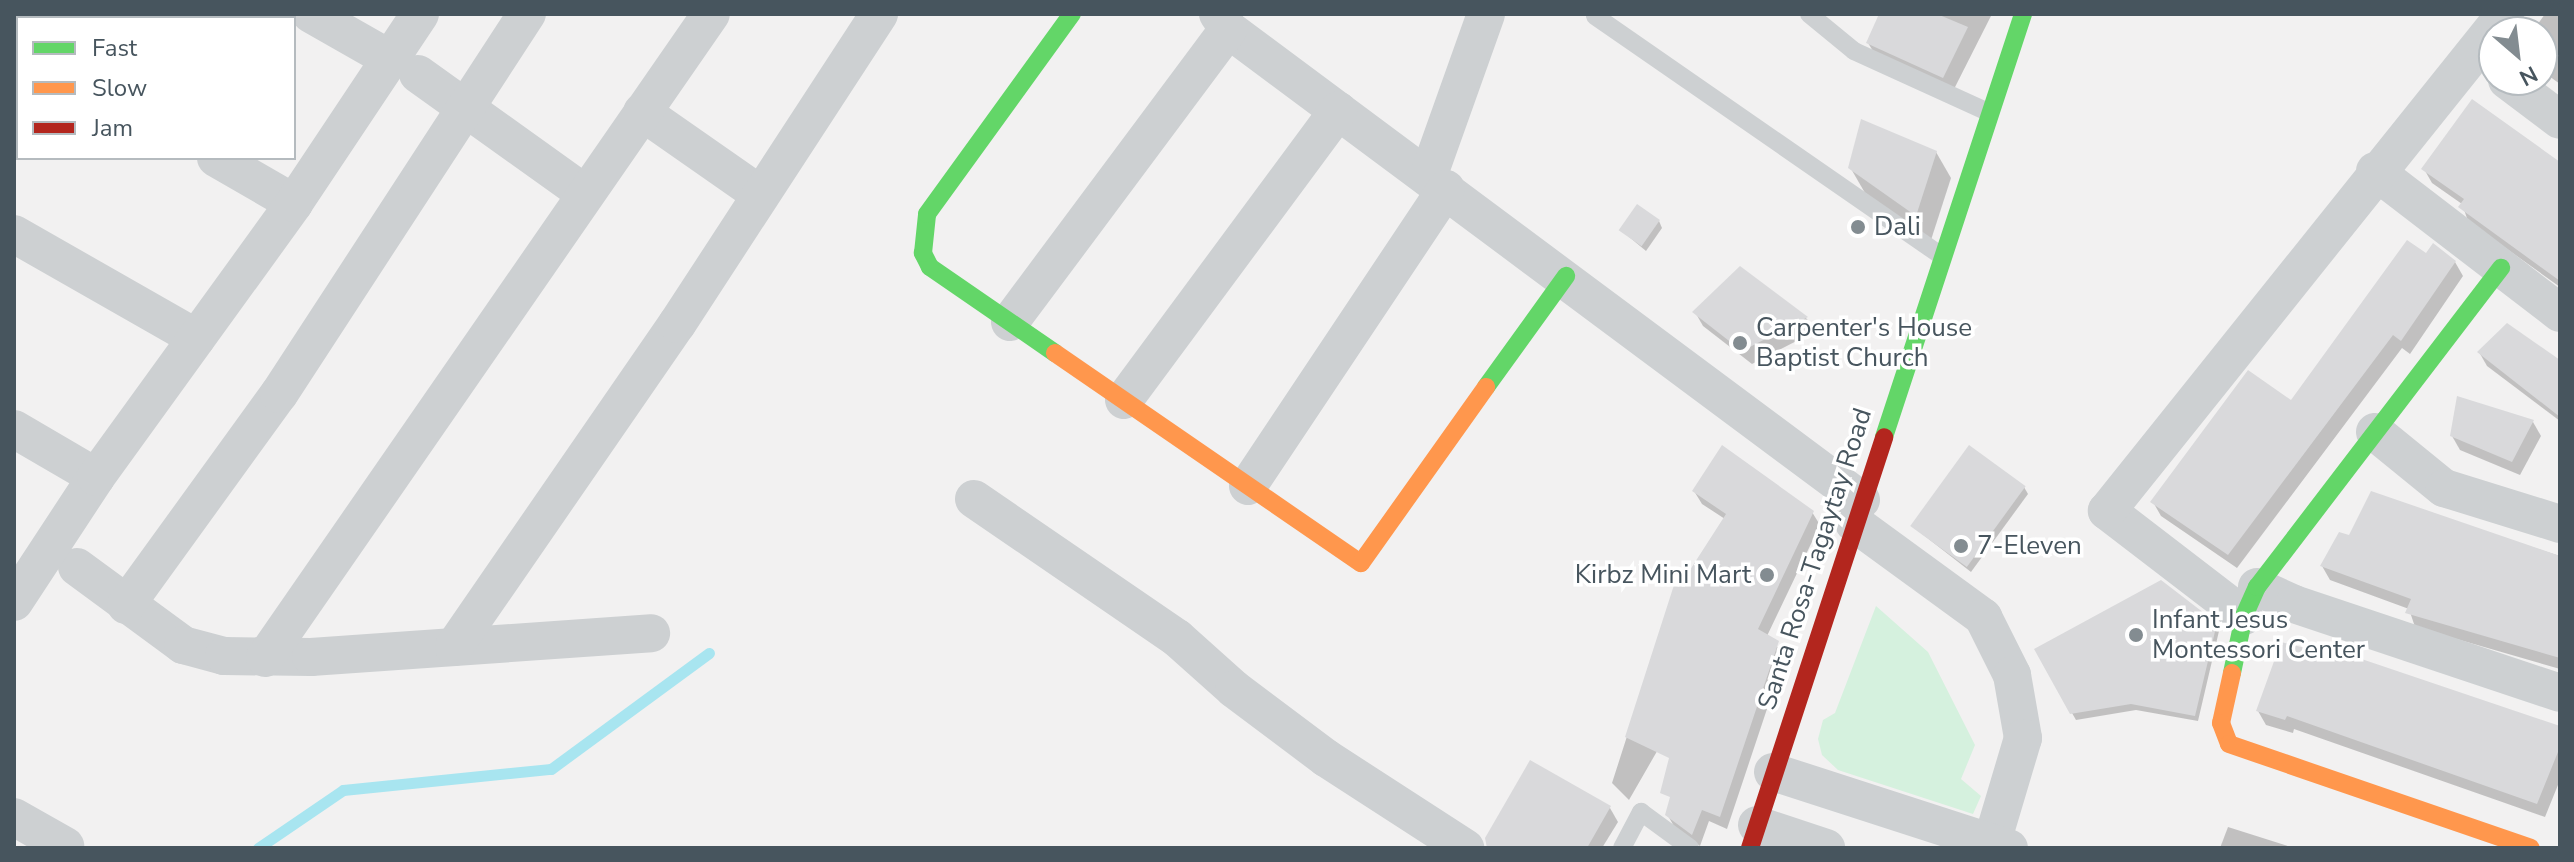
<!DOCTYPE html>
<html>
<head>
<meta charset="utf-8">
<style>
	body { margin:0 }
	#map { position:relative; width:2574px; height:862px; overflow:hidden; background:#f2f1f1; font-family:"Nunito Sans",sans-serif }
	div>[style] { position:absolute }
	.green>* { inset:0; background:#d5f1de }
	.shadow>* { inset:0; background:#0003 }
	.stream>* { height:11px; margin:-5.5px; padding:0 5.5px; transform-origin:5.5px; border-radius:5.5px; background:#a8e5f0 }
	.building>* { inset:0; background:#d9d9db; transform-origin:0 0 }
	.lane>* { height:18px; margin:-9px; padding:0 9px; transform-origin:9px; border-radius:9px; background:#cdd0d2 }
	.street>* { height:38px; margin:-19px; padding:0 19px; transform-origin:19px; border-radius:19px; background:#cdd0d2 }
	.fast>* { height:18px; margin:-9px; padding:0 9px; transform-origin:9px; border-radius:9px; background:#63d668 }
	.slow>* { height:18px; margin:-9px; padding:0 9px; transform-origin:9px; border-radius:9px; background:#ff974d }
	.jam>* { height:18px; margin:-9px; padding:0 9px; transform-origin:9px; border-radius:9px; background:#b3261e }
	.dots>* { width:22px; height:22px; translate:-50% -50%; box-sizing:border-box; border:4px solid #fff; border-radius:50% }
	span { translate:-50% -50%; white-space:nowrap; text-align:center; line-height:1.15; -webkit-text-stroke:7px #fff; paint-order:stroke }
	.poi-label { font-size:26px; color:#47555e }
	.left { translate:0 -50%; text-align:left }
	.right { translate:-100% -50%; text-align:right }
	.street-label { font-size:26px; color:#47555e }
	.frame { position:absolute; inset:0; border:16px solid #47555e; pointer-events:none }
	.legend { position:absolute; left:16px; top:16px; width:280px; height:144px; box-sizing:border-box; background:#fff; border:2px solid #b5bbbf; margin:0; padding:10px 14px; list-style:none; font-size:24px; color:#47555e }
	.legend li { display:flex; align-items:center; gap:16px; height:40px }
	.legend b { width:40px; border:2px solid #b5bbbf }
	.north { position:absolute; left:2478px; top:16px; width:80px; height:80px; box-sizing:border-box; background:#fff; border:2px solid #b5bbbf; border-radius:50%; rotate:152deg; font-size:22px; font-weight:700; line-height:32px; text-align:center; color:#47555e }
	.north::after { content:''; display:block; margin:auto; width:28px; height:36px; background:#838c91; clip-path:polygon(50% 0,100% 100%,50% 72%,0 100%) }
</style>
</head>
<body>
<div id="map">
	<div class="green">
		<div style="clip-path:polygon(1876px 606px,1928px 652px,1975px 745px,1961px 779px,1981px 796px,1973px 814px,1838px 770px,1822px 755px,1818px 739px,1823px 720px,1835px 713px)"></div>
	</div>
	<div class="shadow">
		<div style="clip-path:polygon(1881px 14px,1992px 14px,1952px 93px,1878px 59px,1868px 43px)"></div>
		<div style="clip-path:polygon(2545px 14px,2560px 14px,2560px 84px,2542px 71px,2542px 32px,2532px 32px)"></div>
		<div style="clip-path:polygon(1936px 152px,1951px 178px,1931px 240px,1865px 193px,1850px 167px)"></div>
		<div style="clip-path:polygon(2560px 163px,2560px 287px,2468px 221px,2462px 204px,2432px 183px,2424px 169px)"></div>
		<div style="clip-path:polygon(1659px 221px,1662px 228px,1646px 251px,1622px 231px)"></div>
		<div style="clip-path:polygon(2427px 256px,2455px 262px,2463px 276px,2410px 354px,2402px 348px,2237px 568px,2161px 516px,2153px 502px,2292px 403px)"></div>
		<div style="clip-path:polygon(1740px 269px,1807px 319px,1814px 332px,1752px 364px,1703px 326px,1695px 312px)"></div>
		<div style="clip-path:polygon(2479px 352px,2560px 365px,2560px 421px,2487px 366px)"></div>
		<div style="clip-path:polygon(2533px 422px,2541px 436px,2520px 475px,2460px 450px,2452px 436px)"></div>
		<div style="clip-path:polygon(2024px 487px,2028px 494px,1971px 572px,1912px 526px)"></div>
		<div style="clip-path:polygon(1694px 491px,1812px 512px,1820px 525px,1767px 636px,1785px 655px,1727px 829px,1709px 821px,1700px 846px,1675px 828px,1667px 814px,1698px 680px,1629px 800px,1612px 783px,1675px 587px,1680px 590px,1725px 519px,1702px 504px)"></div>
		<div style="clip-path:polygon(2370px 496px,2560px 556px,2560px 669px,2415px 627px,2409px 609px,2330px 580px,2322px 566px,2350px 538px)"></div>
		<div style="clip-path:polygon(2215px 624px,2219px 631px,2198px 721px,2136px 710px,2076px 720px,2036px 650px)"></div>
		<div style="clip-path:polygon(2258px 711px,2560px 728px,2560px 780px,2545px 817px,2294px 729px,2293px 733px,2266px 725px)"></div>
		<div style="clip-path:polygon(1610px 808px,1618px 822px,1602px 848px,1487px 848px,1487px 839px)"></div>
		<div style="clip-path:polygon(2228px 827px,2294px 848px,2220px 848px)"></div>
	</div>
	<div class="stream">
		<div style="left:258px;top:848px;width:103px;rotate:-34.3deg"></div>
		<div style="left:343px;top:790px;width:209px;rotate:-5.8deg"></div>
		<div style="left:551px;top:769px;width:196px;rotate:-36.3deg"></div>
	</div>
	<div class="building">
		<div style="clip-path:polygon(1879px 14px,1937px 14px,1968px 27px,1943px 78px,1866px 43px)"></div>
		<div style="clip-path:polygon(2472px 99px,2560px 162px,2560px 281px,2458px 207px,2464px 199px,2421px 169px)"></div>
		<div style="clip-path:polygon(1861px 119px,1937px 151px,1916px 216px,1848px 168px)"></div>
		<div style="left:1637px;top:204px;width:28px;height:32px;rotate:35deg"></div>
		<div style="clip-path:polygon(2407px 240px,2426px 253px,2433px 243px,2456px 261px,2401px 341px,2393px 335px,2228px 555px,2150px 502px,2248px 370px,2291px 400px)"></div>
		<div style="clip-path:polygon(1740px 266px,1808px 317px,1742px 351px,1692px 312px)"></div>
		<div style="clip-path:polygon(2507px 323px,2560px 360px,2560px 417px,2477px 352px)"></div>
		<div style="clip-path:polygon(2457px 396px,2534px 420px,2512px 462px,2450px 436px)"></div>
		<div style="clip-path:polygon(1722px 445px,1814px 511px,1758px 629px,1779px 641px,1720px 817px,1702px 810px,1692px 835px,1665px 815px,1670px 797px,1660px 793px,1669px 758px,1625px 737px,1674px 585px,1679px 587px,1726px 514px,1692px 491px)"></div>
		<div style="left:1969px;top:445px;width:70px;height:100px;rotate:36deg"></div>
		<div style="clip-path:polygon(2371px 491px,2560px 556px,2560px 658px,2405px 613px,2411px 599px,2320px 566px,2339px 532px,2349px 535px)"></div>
		<div style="clip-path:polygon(2161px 580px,2217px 623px,2195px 716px,2131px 704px,2070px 714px,2034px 649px)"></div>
		<div style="clip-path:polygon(2281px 642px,2326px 653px,2329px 648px,2560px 726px,2560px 747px,2537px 804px,2287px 716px,2285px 720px,2256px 711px)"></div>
		<div style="clip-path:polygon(1530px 760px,1611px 806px,1587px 848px,1487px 848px,1485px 838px)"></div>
	</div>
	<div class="lane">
		<div style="left:1809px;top:14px;width:58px;rotate:39.4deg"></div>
		<div style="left:1854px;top:51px;width:149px;rotate:24.5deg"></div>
		<div style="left:1595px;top:16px;width:421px;rotate:34.7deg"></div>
		<div style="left:1622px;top:848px;width:41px;rotate:-62.2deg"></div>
		<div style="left:1641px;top:812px;width:61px;rotate:36.3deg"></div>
	</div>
	<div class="street">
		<div style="left:311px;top:14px;width:91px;rotate:29.7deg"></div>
		<div style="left:1218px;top:14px;width:18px;rotate:56deg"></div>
		<div style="left:1228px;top:29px;width:789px;rotate:36.65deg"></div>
		<div style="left:14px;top:41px;width:5px;rotate:37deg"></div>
		<div style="left:418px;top:74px;width:203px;rotate:35.6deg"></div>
		<div style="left:2507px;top:80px;width:66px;rotate:37deg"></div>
		<div style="left:642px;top:112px;width:141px;rotate:34.9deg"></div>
		<div style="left:216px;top:158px;width:90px;rotate:30deg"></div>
		<div style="left:2375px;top:171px;width:233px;rotate:37.5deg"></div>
		<div style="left:1428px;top:177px;width:173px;rotate:-70.4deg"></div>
		<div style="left:14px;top:234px;width:210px;rotate:29.7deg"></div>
		<div style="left:1010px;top:322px;width:365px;rotate:-53.3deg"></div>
		<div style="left:1124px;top:400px;width:360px;rotate:-53.5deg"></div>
		<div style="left:14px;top:429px;width:95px;rotate:30.3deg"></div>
		<div style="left:2375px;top:432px;width:89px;rotate:39.1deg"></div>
		<div style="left:2444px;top:488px;width:121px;rotate:17.2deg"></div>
		<div style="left:1248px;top:486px;width:357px;rotate:-56.3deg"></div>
		<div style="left:974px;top:499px;width:246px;rotate:34.4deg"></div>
		<div style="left:1177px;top:638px;width:76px;rotate:41.8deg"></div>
		<div style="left:1234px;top:689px;width:115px;rotate:36.9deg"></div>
		<div style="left:1326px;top:758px;width:166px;rotate:32.9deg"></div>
		<div style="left:1854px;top:523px;width:160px;rotate:36.1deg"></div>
		<div style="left:1983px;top:617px;width:65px;rotate:63.4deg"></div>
		<div style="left:2012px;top:675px;width:64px;rotate:80.1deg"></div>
		<div style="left:2023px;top:738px;width:109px;rotate:106.6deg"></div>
		<div style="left:77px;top:567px;width:132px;rotate:36.3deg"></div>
		<div style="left:183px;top:645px;width:42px;rotate:15deg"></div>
		<div style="left:224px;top:656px;width:87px;rotate:0.7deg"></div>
		<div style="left:311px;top:657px;width:341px;rotate:-4deg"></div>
		<div style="left:2257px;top:587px;width:41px;rotate:24.7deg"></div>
		<div style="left:2294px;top:604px;width:280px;rotate:18.5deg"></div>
		<div style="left:14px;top:602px;width:149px;rotate:-56.7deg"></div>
		<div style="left:96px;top:477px;width:338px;rotate:-54.1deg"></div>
		<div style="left:294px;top:203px;width:227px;rotate:-56.3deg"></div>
		<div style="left:126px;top:605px;width:261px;rotate:-54.1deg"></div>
		<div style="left:279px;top:394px;width:454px;rotate:-56.9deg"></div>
		<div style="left:2244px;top:616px;width:173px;rotate:-142.5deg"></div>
		<div style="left:2107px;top:511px;width:637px;rotate:-51.31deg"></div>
		<div style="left:454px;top:647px;width:393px;rotate:-55.4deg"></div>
		<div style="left:677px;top:324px;width:370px;rotate:-56.9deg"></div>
		<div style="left:265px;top:658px;width:783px;rotate:-55.3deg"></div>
		<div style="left:1773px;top:772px;width:248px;rotate:17.9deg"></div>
		<div style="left:14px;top:817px;width:59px;rotate:29.6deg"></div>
		<div style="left:1757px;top:825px;width:73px;rotate:18.4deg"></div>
	</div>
	<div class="fast">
		<div style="left:1055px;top:353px;width:152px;rotate:-145.5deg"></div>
		<div style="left:930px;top:267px;width:16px;rotate:-117deg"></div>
		<div style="left:923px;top:253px;width:39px;rotate:-84deg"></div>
		<div style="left:927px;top:214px;width:247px;rotate:-54.1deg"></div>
		<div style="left:1486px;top:387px;width:137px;rotate:-54.2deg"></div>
		<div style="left:1884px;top:437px;width:445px;rotate:-71.8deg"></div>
		<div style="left:2232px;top:673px;width:58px;rotate:-78.1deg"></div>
		<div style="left:2244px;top:616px;width:32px;rotate:-66deg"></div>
		<div style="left:2257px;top:587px;width:402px;rotate:-52.6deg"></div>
	</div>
	<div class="slow">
		<div style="left:1055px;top:353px;width:371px;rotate:34.5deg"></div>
		<div style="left:1361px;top:563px;width:216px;rotate:-54.6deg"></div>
		<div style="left:2232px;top:673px;width:51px;rotate:102.4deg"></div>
		<div style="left:2221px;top:723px;width:22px;rotate:69deg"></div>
		<div style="left:2229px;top:744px;width:319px;rotate:19deg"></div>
	</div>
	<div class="jam">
		<div style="left:1750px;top:848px;width:432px;rotate:-71.9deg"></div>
	</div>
	<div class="dots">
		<div style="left:1858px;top:227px;background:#838c91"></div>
		<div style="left:1740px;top:343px;background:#838c91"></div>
		<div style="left:1961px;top:546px;background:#838c91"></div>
		<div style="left:1767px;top:575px;background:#838c91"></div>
		<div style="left:2136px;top:635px;background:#838c91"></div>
	</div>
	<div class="poi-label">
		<span class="left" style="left:1874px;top:227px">Dali</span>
		<span class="left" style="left:1756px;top:343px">Carpenter's House<br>Baptist Church</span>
		<span class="left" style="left:1977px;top:546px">7-Eleven</span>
		<span class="right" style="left:1751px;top:575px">Kirbz Mini Mart</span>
		<span class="left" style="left:2152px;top:635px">Infant Jesus<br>Montessori Center</span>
	</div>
	<div class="street-label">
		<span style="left:1815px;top:559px;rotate:-72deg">Santa Rosa-Tagaytay Road</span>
	</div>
	<div class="frame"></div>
	<ul class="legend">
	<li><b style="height:10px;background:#63d668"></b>Fast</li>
	<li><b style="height:10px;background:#ff974d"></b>Slow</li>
	<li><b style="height:10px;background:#b3261e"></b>Jam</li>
	</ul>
	<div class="north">N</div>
</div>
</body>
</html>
